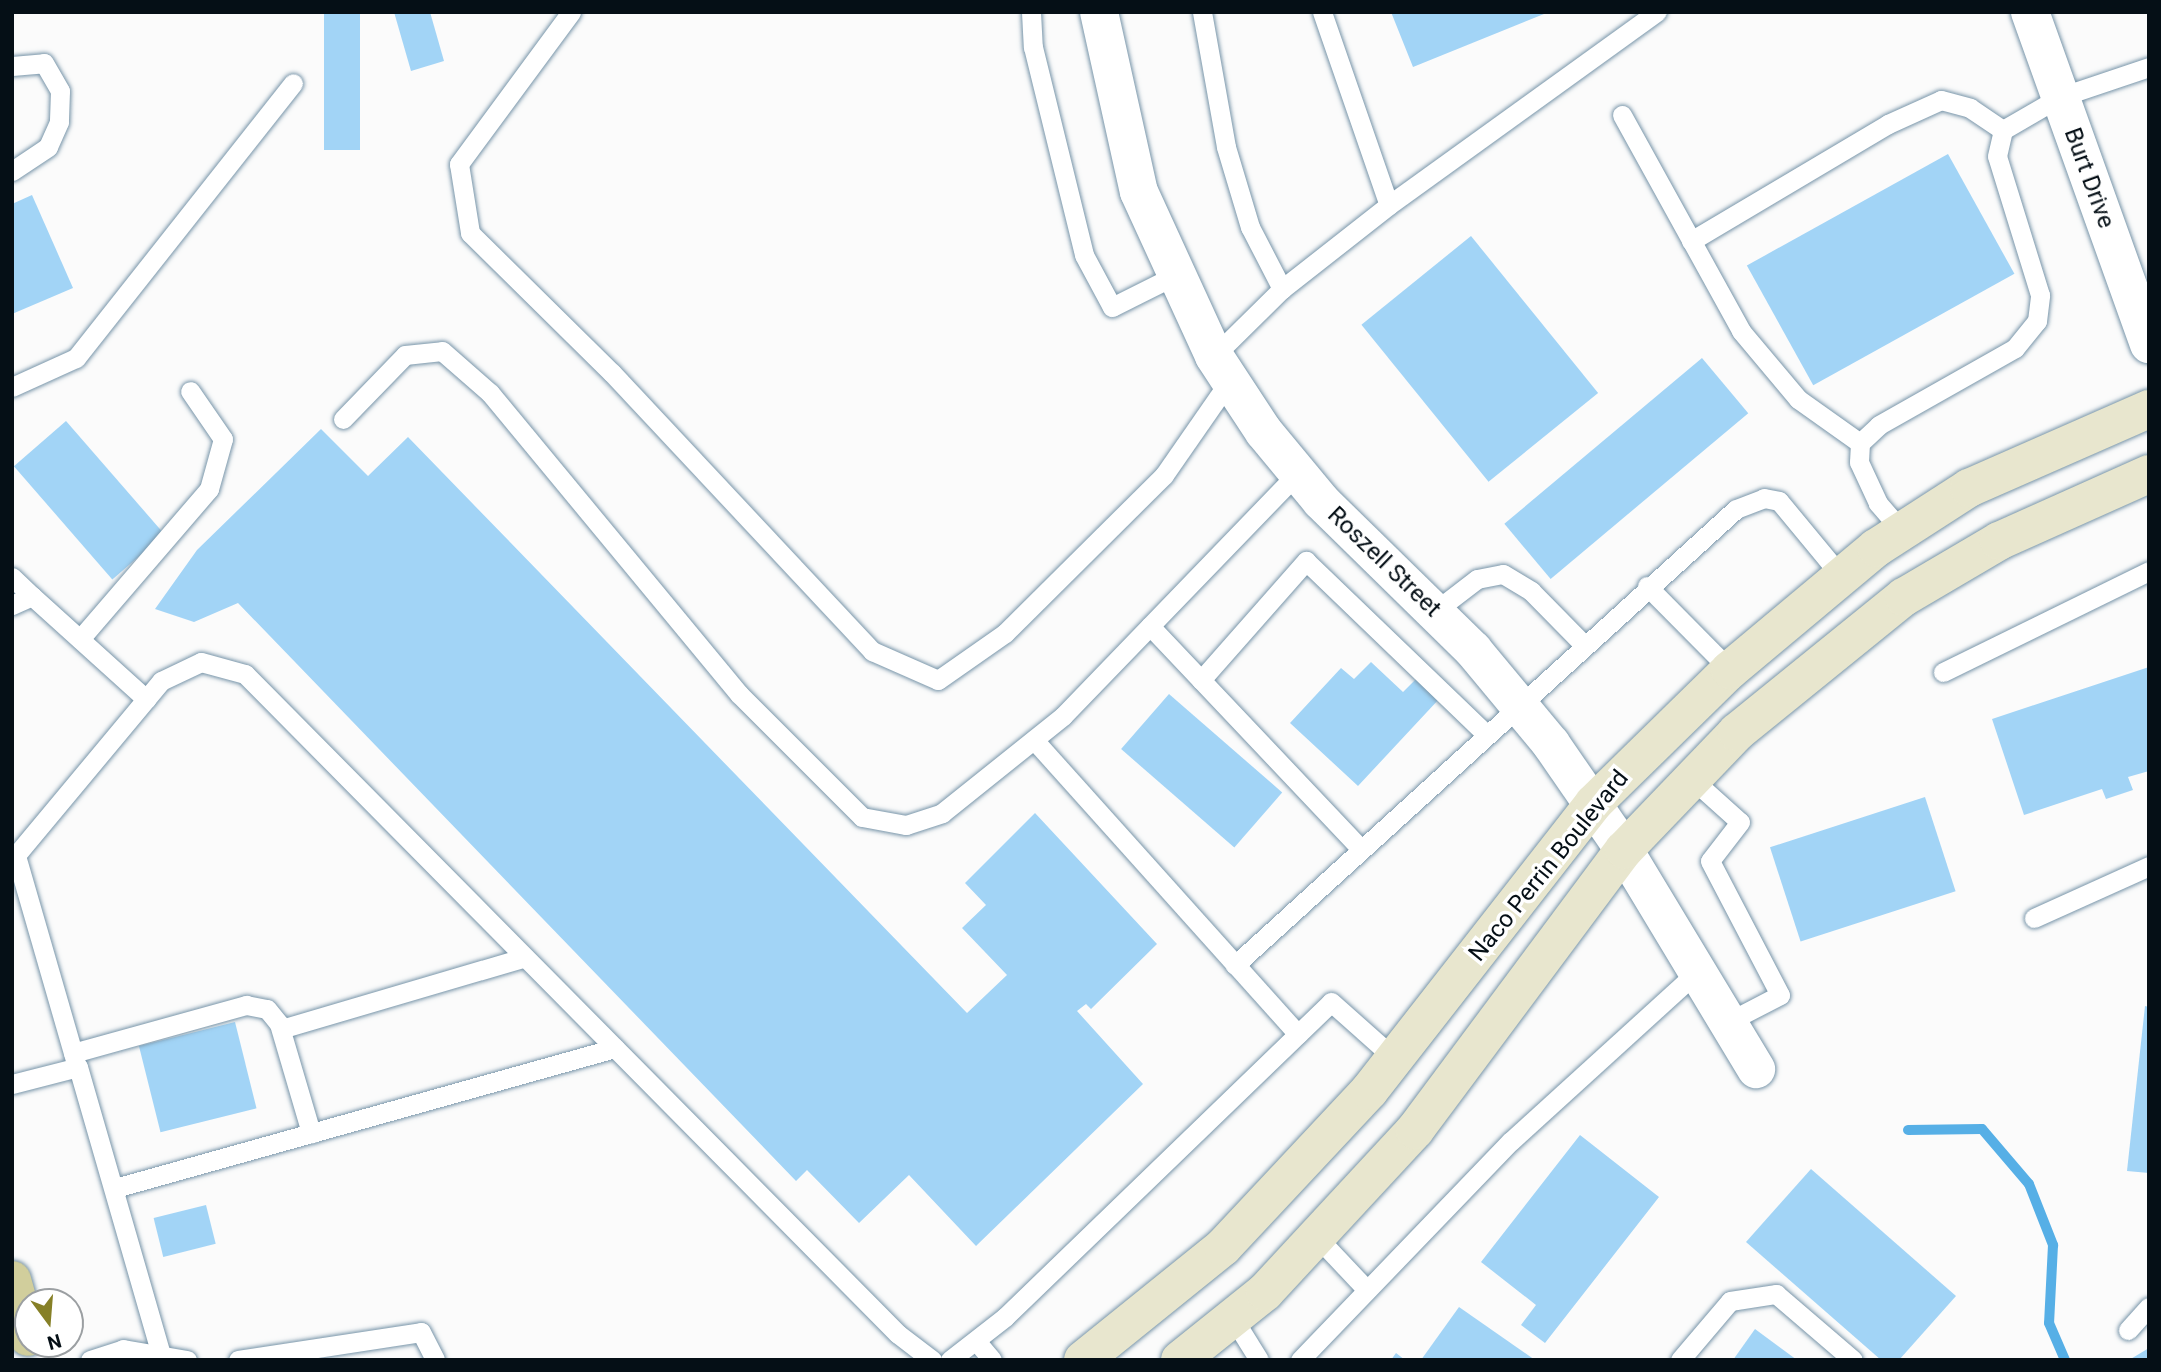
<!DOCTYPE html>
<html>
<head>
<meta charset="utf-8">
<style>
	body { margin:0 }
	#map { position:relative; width:2161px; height:1372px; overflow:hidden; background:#fbfbfb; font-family:Roboto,sans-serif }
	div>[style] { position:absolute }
	.stream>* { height:10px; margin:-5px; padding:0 5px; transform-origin:5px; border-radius:5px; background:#56afe6 }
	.building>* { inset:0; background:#a2d4f6; transform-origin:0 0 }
	.roads { filter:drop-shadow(0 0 2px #7895a9) drop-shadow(0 0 2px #7895a9) }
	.lane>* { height:19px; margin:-9.5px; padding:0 9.5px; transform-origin:9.5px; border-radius:9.5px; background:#fff }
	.street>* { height:38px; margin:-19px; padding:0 19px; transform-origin:19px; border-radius:19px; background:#fff }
	.secondary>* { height:38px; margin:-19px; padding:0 19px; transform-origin:19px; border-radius:19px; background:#e8e6ce }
	.primary>* { height:38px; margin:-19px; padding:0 19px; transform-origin:19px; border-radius:19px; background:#d1ce9c }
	span { translate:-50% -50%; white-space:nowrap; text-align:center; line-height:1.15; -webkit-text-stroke:7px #fff; paint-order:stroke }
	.street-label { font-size:24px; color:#050f16 }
	.frame { position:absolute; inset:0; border:14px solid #050f16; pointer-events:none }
	.north { position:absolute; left:14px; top:1288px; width:70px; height:70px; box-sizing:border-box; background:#fff; border:2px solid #9b9fa2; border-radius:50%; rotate:164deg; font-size:19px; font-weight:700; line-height:28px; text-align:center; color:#050f16 }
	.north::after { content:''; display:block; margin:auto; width:24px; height:32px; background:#868027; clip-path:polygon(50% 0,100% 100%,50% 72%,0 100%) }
</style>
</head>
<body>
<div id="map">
	<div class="stream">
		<div style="left:1908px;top:1130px;width:74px;rotate:-0.8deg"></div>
		<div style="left:1982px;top:1129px;width:72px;rotate:49.5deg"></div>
		<div style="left:2029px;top:1184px;width:66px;rotate:68.5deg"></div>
		<div style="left:2053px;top:1245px;width:78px;rotate:92.9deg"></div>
		<div style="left:2049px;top:1323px;width:40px;rotate:66.6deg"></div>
	</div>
	<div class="building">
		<div style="left:324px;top:12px;width:36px;height:138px"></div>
		<div style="clip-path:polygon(394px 12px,430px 12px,444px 61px,411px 71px)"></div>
		<div style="clip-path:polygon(1391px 12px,1549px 12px,1413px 67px)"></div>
		<div style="left:1948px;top:154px;width:137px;height:230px;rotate:61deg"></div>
		<div style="clip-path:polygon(32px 195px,73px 288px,12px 314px,12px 204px)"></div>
		<div style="left:1471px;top:236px;width:202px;height:141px;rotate:51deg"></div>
		<div style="left:1702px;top:358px;width:72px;height:258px;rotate:50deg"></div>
		<div style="left:66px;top:421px;width:150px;height:69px;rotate:49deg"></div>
		<div style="clip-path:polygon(321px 429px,368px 476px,408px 437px,967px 1013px,1007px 975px,962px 928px,986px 905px,965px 883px,1035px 813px,1157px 944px,1091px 1009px,1086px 1004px,1077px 1011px,1143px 1084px,976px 1246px,909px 1175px,859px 1223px,807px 1170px,796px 1181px,238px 603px,194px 622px,155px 609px,197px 550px)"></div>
		<div style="clip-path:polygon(1371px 662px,1403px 692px,1417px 678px,1440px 698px,1358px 786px,1290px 723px,1341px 668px,1354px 679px)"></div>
		<div style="clip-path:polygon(2149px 667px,2149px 771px,2128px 777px,2133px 790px,2106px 799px,2102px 789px,2024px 815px,1992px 719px)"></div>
		<div style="left:1169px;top:694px;width:150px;height:73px;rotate:41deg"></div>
		<div style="left:1925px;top:797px;width:99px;height:163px;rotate:72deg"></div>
		<div style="clip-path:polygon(2145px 1006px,2149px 1007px,2149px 1173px,2127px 1171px)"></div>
		<div style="left:235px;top:1022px;width:89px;height:99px;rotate:76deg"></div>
		<div style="clip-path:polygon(1580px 1135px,1659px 1197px,1545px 1343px,1521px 1325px,1536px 1305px,1481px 1262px)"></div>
		<div style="clip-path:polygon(1811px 1169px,1956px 1296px,1899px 1360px,1881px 1360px,1746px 1242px)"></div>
		<div style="left:206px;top:1205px;width:40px;height:54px;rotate:76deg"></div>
		<div style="clip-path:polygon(1459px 1307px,1535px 1360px,1421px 1360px)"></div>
		<div style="clip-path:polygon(1755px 1329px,1797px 1360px,1733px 1360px)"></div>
		<div style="clip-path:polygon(2149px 1348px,2149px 1360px,2129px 1360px)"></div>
		<div style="clip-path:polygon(1396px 1353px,1405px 1360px,1391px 1360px)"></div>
	</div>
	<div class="roads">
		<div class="lane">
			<div style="left:571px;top:12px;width:189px;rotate:126.4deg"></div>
			<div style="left:459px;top:164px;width:70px;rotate:80.9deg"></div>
			<div style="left:470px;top:233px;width:199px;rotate:44.6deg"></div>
			<div style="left:612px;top:373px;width:381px;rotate:46.9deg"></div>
			<div style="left:872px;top:651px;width:72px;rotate:23.7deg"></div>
			<div style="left:938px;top:680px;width:82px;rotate:-35deg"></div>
			<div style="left:1005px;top:633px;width:224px;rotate:-44.8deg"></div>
			<div style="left:1164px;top:475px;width:116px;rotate:-55.2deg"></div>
			<div style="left:1031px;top:12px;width:35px;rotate:87deg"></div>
			<div style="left:1033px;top:47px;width:214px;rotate:76.2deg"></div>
			<div style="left:1084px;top:255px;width:59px;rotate:61.7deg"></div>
			<div style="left:1112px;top:307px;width:67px;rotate:-26.6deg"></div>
			<div style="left:1202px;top:12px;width:137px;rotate:79.9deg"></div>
			<div style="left:1226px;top:147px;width:84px;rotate:73.3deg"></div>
			<div style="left:1250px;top:227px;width:70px;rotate:62.7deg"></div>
			<div style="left:1322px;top:12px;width:204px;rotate:70.9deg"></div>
			<div style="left:12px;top:66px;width:32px;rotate:-5deg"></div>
			<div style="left:44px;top:63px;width:32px;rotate:60deg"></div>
			<div style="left:60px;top:91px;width:31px;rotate:92deg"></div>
			<div style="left:59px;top:122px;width:27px;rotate:114deg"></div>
			<div style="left:48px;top:147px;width:43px;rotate:146.3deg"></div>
			<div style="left:1622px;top:115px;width:247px;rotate:61.1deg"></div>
			<div style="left:1741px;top:331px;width:89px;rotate:50deg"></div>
			<div style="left:1798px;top:399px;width:76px;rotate:35.4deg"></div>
			<div style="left:1691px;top:241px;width:229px;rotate:-30.7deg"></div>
			<div style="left:1888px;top:124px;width:58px;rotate:-24.4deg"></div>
			<div style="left:1941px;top:100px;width:30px;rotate:15deg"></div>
			<div style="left:1970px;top:108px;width:40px;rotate:34deg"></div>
			<div style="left:1214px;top:356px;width:95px;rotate:-44.6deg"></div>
			<div style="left:1282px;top:289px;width:136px;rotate:-38.1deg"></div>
			<div style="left:1389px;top:205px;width:330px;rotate:-35.8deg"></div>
			<div style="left:12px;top:387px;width:70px;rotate:-24.4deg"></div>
			<div style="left:76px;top:358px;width:350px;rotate:-51.7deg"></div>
			<div style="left:343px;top:419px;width:89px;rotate:-45.9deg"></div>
			<div style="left:405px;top:355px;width:37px;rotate:-6deg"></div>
			<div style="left:442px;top:351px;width:64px;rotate:41.2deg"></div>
			<div style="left:490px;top:393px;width:391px;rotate:50.4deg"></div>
			<div style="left:739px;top:694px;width:174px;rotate:45deg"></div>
			<div style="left:862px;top:817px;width:45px;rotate:10.3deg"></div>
			<div style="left:906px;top:825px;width:38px;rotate:-18deg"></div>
			<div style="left:942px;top:813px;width:155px;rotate:-38.7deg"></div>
			<div style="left:1063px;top:716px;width:338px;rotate:-46deg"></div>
			<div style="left:1902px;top:531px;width:37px;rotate:-131deg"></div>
			<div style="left:1878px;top:503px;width:45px;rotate:-114.9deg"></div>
			<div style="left:1859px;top:462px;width:19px;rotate:-87deg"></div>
			<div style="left:1860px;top:443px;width:26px;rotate:-43deg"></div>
			<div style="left:1879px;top:425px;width:156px;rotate:-29.5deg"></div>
			<div style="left:2015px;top:348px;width:35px;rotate:-51deg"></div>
			<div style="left:2037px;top:321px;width:26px;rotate:-83deg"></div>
			<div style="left:2040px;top:295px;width:145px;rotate:-107.2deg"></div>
			<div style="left:1997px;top:156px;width:27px;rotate:-77deg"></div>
			<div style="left:2003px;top:130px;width:66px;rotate:-30.1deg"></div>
			<div style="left:2060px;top:97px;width:94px;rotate:-18.6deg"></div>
			<div style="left:12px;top:577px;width:28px;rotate:44deg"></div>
			<div style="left:32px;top:596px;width:22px;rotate:156deg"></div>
			<div style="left:1647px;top:586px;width:118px;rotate:45.3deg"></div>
			<div style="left:32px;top:596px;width:154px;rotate:42.1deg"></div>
			<div style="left:1434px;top:612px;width:54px;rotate:-37.5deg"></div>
			<div style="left:1477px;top:579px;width:26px;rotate:-11deg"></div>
			<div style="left:1503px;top:574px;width:33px;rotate:31deg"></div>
			<div style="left:1531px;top:591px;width:74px;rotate:45.5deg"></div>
			<div style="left:1150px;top:626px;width:307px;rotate:46.6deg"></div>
			<div style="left:80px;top:639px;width:198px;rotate:-49.3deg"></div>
			<div style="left:209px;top:489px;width:52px;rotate:-74.4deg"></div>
			<div style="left:223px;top:439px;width:58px;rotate:-124.5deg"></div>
			<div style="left:1943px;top:672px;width:229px;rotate:-26.1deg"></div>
			<div style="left:1201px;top:680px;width:159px;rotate:-48.6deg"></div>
			<div style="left:1306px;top:561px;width:248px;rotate:43.9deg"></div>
			<div style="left:1034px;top:740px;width:395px;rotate:48.1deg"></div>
			<div style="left:1692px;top:779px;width:64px;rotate:41.9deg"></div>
			<div style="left:1740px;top:822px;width:49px;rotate:127.6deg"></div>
			<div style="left:1710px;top:861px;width:151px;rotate:62.4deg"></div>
			<div style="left:1780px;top:995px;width:59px;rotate:152.6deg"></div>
			<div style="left:17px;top:859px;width:212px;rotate:73.9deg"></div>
			<div style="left:12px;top:860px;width:233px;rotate:-50.2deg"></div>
			<div style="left:161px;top:681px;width:44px;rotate:-25.4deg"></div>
			<div style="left:201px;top:662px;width:46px;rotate:15.3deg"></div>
			<div style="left:245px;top:674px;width:928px;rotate:45.31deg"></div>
			<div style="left:898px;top:1334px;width:43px;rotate:37.4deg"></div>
			<div style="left:2034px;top:918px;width:126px;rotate:-24.3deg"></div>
			<div style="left:1235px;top:965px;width:677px;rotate:-42.31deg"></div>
			<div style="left:1736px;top:509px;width:30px;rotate:-21deg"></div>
			<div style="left:1764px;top:498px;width:15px;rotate:11deg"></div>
			<div style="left:1779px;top:501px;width:97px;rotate:50.4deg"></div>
			<div style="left:281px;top:1029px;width:254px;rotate:-16.4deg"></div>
			<div style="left:73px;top:1053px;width:180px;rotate:-15.5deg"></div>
			<div style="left:246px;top:1005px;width:21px;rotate:11deg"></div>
			<div style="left:267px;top:1009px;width:19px;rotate:51deg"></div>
			<div style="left:279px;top:1024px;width:114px;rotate:73.6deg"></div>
			<div style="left:12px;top:1084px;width:68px;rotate:-14.4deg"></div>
			<div style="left:78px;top:1067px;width:299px;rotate:73.9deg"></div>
			<div style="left:115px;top:1188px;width:519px;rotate:-15.64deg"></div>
			<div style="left:1316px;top:1236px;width:74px;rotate:46.6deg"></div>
			<div style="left:1233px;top:1318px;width:49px;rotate:58.2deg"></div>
			<div style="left:2128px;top:1330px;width:31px;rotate:-48deg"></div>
			<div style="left:977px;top:1342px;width:23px;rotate:50deg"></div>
			<div style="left:90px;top:1360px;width:35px;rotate:-18deg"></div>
			<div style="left:123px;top:1349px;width:65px;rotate:9.8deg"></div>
			<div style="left:238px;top:1360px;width:185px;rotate:-8.7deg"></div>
			<div style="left:421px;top:1332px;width:31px;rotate:63deg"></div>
			<div style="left:950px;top:1360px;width:70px;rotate:-38deg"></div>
			<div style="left:1005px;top:1317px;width:453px;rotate:-44deg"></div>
			<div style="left:1331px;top:1002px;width:84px;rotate:41.6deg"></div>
			<div style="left:1300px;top:1360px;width:304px;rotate:-46.1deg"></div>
			<div style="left:1511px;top:1141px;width:251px;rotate:-42.3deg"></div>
			<div style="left:1680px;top:1360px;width:77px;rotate:-49.7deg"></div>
			<div style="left:1730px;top:1301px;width:47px;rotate:-8.7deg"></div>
			<div style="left:1776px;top:1294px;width:101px;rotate:40.6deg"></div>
		</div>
		<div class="street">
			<div style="left:1099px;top:12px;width:184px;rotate:77.5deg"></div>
			<div style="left:1139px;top:192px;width:180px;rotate:65.4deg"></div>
			<div style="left:1214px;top:356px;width:91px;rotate:56.7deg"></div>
			<div style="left:1264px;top:432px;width:89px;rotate:50.4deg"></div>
			<div style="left:1321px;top:501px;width:213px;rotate:44.4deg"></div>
			<div style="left:1473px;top:650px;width:122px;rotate:50.3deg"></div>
			<div style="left:1551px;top:744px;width:129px;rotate:55.4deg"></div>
			<div style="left:1624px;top:850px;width:256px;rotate:58.9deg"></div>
			<div style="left:2030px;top:12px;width:353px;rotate:70.3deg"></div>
		</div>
		<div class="secondary">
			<div style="left:1083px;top:1360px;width:180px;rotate:-38.9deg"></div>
			<div style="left:1223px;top:1247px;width:214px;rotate:-46.9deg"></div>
			<div style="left:1369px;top:1091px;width:365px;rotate:-52deg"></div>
			<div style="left:1594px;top:803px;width:190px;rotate:-44.4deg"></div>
			<div style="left:1730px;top:670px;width:190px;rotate:-39.9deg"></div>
			<div style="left:1876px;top:548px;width:111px;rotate:-32.8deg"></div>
			<div style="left:1969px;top:488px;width:197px;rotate:-23.7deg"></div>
			<div style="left:1180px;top:1360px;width:109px;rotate:-38.7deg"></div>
			<div style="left:1265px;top:1292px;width:221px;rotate:-47.2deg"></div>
			<div style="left:1415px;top:1130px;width:349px;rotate:-53.3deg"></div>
			<div style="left:1624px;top:850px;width:163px;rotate:-46.2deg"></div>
			<div style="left:1737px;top:732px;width:215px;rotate:-39deg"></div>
			<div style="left:1904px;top:597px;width:110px;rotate:-30.5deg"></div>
			<div style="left:1999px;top:541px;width:164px;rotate:-24.1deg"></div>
		</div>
		<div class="primary">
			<div style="left:12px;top:1280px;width:59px;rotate:74.3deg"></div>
		</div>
	</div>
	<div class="street-label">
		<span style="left:2089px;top:178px;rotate:70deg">Burt Drive</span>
		<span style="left:1384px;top:562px;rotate:44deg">Roszell Street</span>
		<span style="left:1549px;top:866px;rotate:-51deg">Naco Perrin Boulevard</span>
	</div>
	<div class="frame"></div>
	<div class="north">N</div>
</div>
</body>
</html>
